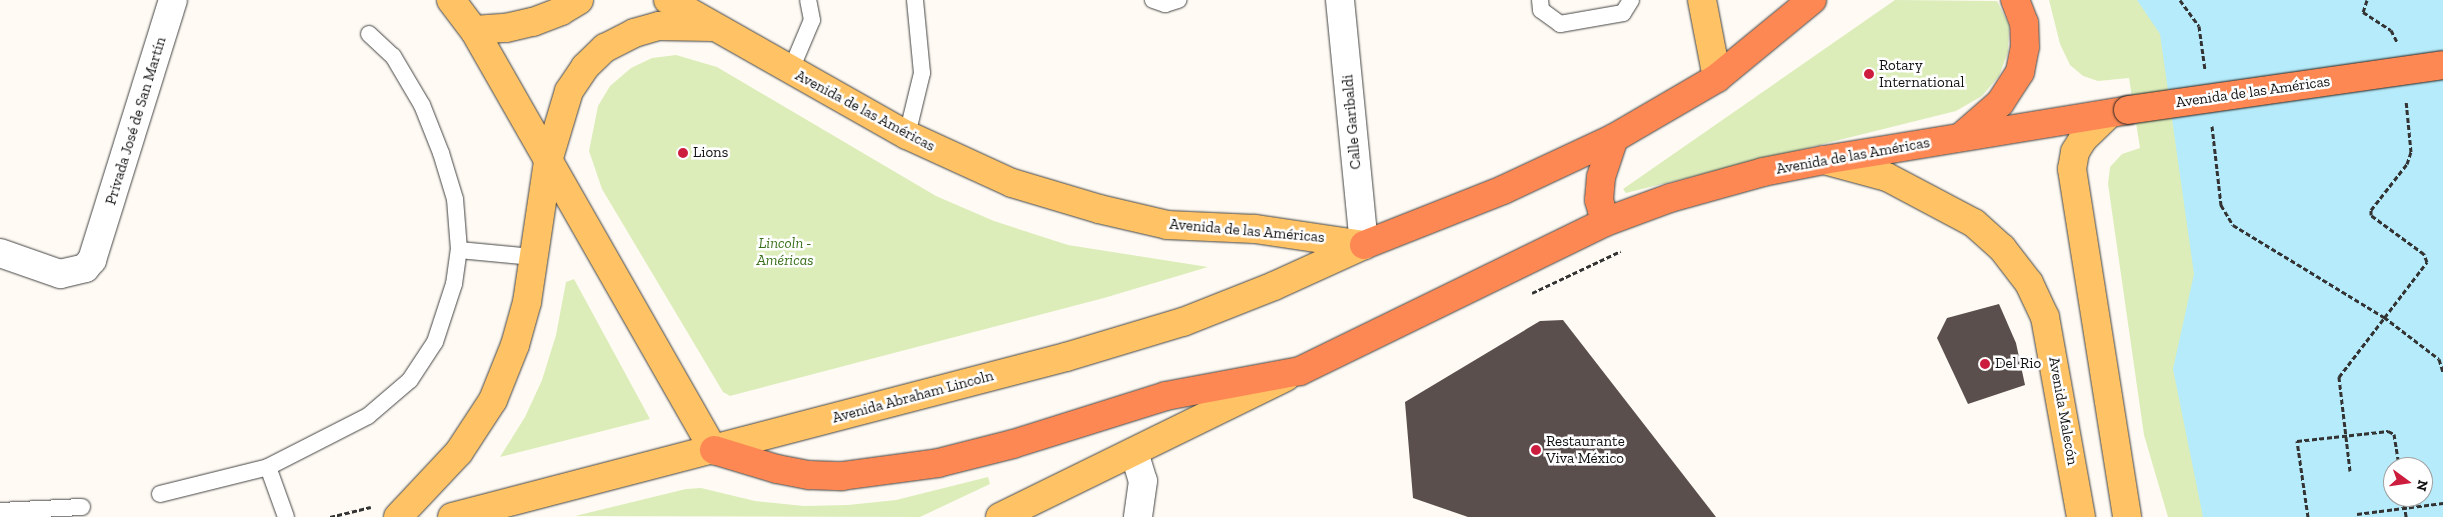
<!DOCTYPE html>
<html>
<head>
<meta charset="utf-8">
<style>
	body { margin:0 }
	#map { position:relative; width:2443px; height:517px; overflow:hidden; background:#fffbf4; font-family:"Zilla Slab",serif }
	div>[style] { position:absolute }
	.green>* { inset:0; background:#dcedba }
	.water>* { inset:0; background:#b5ebfa }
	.building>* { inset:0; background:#5a4f4c }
	.path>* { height:3px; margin-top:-1.5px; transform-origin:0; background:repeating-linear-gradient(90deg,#333 0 5px,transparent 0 7.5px) }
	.roads { filter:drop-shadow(0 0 1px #444) drop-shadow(0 0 1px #444) }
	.lane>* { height:16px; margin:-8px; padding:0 8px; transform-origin:8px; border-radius:8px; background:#fff }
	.street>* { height:28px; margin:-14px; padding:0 14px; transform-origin:14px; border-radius:14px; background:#fff }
	.primary>* { height:28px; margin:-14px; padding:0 14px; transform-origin:14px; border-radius:14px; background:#ffc264 }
	.highway>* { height:28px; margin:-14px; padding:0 14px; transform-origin:14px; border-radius:14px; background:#fe8853 }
	.bridges { filter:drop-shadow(0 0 1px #222) drop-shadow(0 0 1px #222) }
	.highway-bridge>* { height:28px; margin:-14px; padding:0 14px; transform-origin:14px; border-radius:14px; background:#fe8853 }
	.dots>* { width:14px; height:14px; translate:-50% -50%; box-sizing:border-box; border:2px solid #fff; border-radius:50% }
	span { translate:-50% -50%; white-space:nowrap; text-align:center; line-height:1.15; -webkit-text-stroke:5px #fff; paint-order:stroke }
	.poi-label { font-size:15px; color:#111 }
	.left { translate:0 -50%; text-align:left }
	.street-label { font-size:15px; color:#111 }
	.park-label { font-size:15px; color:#386f1a; font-style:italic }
	.north { position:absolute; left:2383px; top:457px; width:50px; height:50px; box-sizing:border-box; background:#fff; border:1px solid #a0a0a0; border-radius:50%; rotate:104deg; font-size:14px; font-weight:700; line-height:20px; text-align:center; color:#111 }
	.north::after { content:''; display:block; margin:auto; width:18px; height:22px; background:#cc1d3f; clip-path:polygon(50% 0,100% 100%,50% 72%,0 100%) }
</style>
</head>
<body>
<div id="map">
	<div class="green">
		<div style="clip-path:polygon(1895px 0,1997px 1px,2009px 25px,2008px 52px,1999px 76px,1982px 96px,1956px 111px,1626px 193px,1623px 189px)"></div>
		<div style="clip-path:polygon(evenodd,2049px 0,2443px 0,2443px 517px,2168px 517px,2144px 435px,2108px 184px,2110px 167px,2122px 154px,2140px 148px,2129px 78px,2098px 81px,2083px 76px,2070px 65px,2060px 44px,2049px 0,2393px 467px,2423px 467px,2423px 497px,2393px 497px,2393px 467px)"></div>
		<div style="clip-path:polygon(676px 55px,717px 67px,936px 196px,994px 221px,1068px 245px,1208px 267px,1104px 298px,730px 396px,723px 392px,602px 189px,589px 151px,598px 106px,610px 86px,631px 68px,652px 58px)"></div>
		<div style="clip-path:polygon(574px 279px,650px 419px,500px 457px,525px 417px,542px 380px,556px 335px,566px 282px)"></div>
		<div style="clip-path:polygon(988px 477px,990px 484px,920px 517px,575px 516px,686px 489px,701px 488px,755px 501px,804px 506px,848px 505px,896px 500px)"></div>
	</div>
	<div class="water">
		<div style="clip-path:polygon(evenodd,2137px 0,2443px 0,2443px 517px,2203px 517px,2173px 369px,2194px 274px,2160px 34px,2137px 0,2393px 467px,2423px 467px,2423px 497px,2393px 497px,2393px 467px)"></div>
	</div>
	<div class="building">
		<div style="clip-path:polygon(1999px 304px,2016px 343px,2025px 385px,1968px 404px,1937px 338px,1947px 318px)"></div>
		<div style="clip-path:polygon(1563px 320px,1716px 517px,1468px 517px,1413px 498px,1405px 402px,1540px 321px)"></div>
	</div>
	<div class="path">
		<div style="left:2180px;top:0;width:32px;rotate:54deg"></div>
		<div style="left:2199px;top:26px;width:44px;rotate:82.2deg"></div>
		<div style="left:2367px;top:0;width:13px;rotate:108deg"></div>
		<div style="left:2363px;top:12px;width:33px;rotate:33deg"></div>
		<div style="left:2391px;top:30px;width:13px;rotate:63deg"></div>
		<div style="left:2212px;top:126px;width:80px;rotate:83.5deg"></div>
		<div style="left:2221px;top:205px;width:23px;rotate:59deg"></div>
		<div style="left:2233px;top:225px;width:177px;rotate:31.4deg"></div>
		<div style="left:2384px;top:317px;width:69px;rotate:37.4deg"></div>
		<div style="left:2439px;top:359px;width:14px;rotate:73deg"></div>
		<div style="left:1532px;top:293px;width:98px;rotate:-25.3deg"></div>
		<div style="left:2350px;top:471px;width:95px;rotate:-96.7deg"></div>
		<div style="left:2339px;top:377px;width:145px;rotate:-52.6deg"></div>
		<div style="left:2427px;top:262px;width:9px;rotate:-111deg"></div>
		<div style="left:2424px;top:254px;width:66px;rotate:-143.7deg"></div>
		<div style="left:2371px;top:215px;width:5px;rotate:-90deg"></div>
		<div style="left:2371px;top:210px;width:58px;rotate:-52deg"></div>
		<div style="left:2407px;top:164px;width:13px;rotate:-72deg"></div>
		<div style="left:2411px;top:152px;width:52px;rotate:-95.5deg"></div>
		<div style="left:2403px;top:497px;width:20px;rotate:81deg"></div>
		<div style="left:2357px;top:514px;width:87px;rotate:-7.3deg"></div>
		<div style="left:330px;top:517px;width:42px;rotate:-13.7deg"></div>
		<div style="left:2308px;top:517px;width:77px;rotate:-98.2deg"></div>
		<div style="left:2297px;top:441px;width:92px;rotate:-6.3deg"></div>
		<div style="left:2388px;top:431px;width:7px;rotate:27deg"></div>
		<div style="left:2394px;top:434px;width:33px;rotate:81deg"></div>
	</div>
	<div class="roads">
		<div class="lane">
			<div style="left:1153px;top:0;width:13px;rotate:18deg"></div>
			<div style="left:1165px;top:4px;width:14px;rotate:-17deg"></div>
			<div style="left:1540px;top:0;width:10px;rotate:84deg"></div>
			<div style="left:1541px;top:10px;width:24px;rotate:36deg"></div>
			<div style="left:1560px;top:24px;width:64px;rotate:-9.9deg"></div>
			<div style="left:1623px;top:13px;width:15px;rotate:-58deg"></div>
			<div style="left:369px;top:34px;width:33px;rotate:43deg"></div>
			<div style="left:393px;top:56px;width:57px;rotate:59.4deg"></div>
			<div style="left:422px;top:105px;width:52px;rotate:68.4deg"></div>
			<div style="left:441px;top:153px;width:48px;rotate:73.1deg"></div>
			<div style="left:455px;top:199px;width:51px;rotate:85.5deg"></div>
			<div style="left:459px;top:250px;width:74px;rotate:5.4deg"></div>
			<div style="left:790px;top:72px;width:56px;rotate:-67.1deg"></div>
			<div style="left:812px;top:20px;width:20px;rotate:-101deg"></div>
			<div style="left:907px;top:135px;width:64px;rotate:-76.4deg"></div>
			<div style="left:922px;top:73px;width:73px;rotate:-95.5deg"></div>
			<div style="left:268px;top:467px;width:53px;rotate:70.2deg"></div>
			<div style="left:160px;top:494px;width:111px;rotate:-14deg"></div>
			<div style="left:268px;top:467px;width:112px;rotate:-27deg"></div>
			<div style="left:368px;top:416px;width:55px;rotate:-40.6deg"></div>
			<div style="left:410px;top:380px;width:45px;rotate:-56.7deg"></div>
			<div style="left:435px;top:342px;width:61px;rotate:-71.9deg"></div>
			<div style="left:454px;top:284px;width:34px;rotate:-82deg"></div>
			<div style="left:0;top:511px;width:82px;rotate:-2.8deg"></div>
		</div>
		<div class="street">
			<div style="left:1340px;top:0;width:246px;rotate:84.4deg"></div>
			<div style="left:0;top:253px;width:64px;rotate:19.3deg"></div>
			<div style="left:60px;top:274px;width:26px;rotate:-13deg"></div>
			<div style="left:85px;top:268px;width:11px;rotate:-49deg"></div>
			<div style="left:92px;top:260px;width:272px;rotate:-72.7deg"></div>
			<div style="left:1134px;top:452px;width:30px;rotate:73deg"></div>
			<div style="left:1143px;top:481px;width:36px;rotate:98deg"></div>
		</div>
		<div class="primary">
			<div style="left:451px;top:0;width:38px;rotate:53deg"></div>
			<div style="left:474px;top:30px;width:484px;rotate:60.3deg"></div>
			<div style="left:668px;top:0;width:274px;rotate:29.5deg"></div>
			<div style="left:907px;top:135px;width:115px;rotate:24.6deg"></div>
			<div style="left:1012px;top:183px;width:91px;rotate:16.6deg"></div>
			<div style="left:1099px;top:209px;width:70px;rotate:13.2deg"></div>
			<div style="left:1167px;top:225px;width:88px;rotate:2.6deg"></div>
			<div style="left:1255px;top:229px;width:110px;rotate:8.4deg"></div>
			<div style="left:1702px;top:0;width:79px;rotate:79.1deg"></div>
			<div style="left:474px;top:30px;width:32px;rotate:-4deg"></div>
			<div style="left:506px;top:28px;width:28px;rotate:-13deg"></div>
			<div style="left:533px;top:22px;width:30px;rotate:-21deg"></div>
			<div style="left:561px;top:11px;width:21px;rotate:-31deg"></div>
			<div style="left:2109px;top:114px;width:36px;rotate:136deg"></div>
			<div style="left:2083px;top:139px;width:15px;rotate:122deg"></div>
			<div style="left:2075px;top:152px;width:17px;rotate:100deg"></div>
			<div style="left:2072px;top:169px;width:352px;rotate:81deg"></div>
			<div style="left:1824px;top:160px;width:65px;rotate:15.1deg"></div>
			<div style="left:1887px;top:177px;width:98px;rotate:27.9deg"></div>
			<div style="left:1974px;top:223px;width:38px;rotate:42deg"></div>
			<div style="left:2002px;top:248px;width:44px;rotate:52.4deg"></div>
			<div style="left:2029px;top:283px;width:38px;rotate:65deg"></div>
			<div style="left:2045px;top:317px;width:203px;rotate:79.8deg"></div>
			<div style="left:398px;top:517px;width:89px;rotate:-46.8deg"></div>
			<div style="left:459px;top:452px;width:62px;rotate:-56.8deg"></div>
			<div style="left:493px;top:400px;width:59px;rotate:-68.2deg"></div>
			<div style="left:515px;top:345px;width:45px;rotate:-74.4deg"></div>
			<div style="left:527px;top:302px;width:143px;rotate:-81.5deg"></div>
			<div style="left:548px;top:161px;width:73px;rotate:-73.3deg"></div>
			<div style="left:569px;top:91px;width:29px;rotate:-56deg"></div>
			<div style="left:585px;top:67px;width:28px;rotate:-44deg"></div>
			<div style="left:605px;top:48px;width:33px;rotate:-27deg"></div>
			<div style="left:634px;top:33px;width:26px;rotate:-16deg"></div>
			<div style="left:659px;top:26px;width:53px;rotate:1.1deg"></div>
			<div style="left:452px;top:517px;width:635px;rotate:-14.61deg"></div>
			<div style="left:1066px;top:357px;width:122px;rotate:-16.7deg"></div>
			<div style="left:1183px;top:322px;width:98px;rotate:-21.6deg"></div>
			<div style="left:1274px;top:286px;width:99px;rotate:-24.5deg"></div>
			<div style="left:1000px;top:517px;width:318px;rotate:-26.1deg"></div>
		</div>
		<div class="highway">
			<div style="left:1961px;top:137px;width:52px;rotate:-41.1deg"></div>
			<div style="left:2000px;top:103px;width:37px;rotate:-57deg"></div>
			<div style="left:2020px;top:72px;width:25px;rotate:-79deg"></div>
			<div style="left:2025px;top:47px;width:24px;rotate:-92deg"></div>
			<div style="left:2024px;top:23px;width:25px;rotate:-111deg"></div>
			<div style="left:1605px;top:222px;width:23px;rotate:-105deg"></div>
			<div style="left:1599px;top:200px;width:23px;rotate:-85deg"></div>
			<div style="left:1601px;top:177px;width:41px;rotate:-71.6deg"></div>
			<div style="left:1364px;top:245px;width:149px;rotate:-21.6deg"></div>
			<div style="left:1503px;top:190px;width:123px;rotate:-25.1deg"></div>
			<div style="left:1614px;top:138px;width:119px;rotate:-30.2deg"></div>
			<div style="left:1717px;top:78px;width:123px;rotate:-39.4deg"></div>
			<div style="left:714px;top:450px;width:66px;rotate:16.8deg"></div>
			<div style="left:777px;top:469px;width:33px;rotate:11deg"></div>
			<div style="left:809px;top:475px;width:33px;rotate:2deg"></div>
			<div style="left:842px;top:476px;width:97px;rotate:-7.7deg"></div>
			<div style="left:938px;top:463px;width:77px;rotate:-14.2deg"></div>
			<div style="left:1013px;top:444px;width:160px;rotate:-17.4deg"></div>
			<div style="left:1166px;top:396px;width:136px;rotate:-10.6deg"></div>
			<div style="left:1300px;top:371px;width:339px;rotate:-26deg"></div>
			<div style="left:1605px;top:222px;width:69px;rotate:-20.3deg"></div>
			<div style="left:1670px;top:198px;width:97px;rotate:-15.6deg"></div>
			<div style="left:1763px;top:172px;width:62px;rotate:-11.1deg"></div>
			<div style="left:1824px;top:160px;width:308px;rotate:-9.3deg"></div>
		</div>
	</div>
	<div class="bridges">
		<div class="highway-bridge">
			<div style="left:2128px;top:110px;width:318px;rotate:-8.1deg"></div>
		</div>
	</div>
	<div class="dots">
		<div style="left:1869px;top:74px;background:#cc1d3f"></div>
		<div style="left:683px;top:153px;background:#cc1d3f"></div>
		<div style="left:1985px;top:364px;background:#cc1d3f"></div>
		<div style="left:1536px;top:450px;background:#cc1d3f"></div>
	</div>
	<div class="poi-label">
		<span class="left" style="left:1879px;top:74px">Rotary<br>International</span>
		<span class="left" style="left:693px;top:153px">Lions</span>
		<span class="left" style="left:1995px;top:364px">Del Rio</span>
		<span class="left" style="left:1546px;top:450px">Restaurante<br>Viva México</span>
	</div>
	<div class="street-label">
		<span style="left:2253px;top:92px;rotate:-8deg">Avenida de las Américas</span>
		<span style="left:865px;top:111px;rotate:28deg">Avenida de las Américas</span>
		<span style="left:136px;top:121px;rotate:-73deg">Privada José de San Martín</span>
		<span style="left:1352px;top:122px;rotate:-95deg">Calle Garibaldi</span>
		<span style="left:1853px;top:156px;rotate:-10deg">Avenida de las Américas</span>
		<span style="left:1247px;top:231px;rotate:5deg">Avenida de las Américas</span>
		<span style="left:913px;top:397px;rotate:-15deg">Avenida Abraham Lincoln</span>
		<span style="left:2063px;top:411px;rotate:80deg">Avenida Malecón</span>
	</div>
	<div class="park-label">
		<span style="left:785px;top:252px">Lincoln -<br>Américas</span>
	</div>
	<div class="north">N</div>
</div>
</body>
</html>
